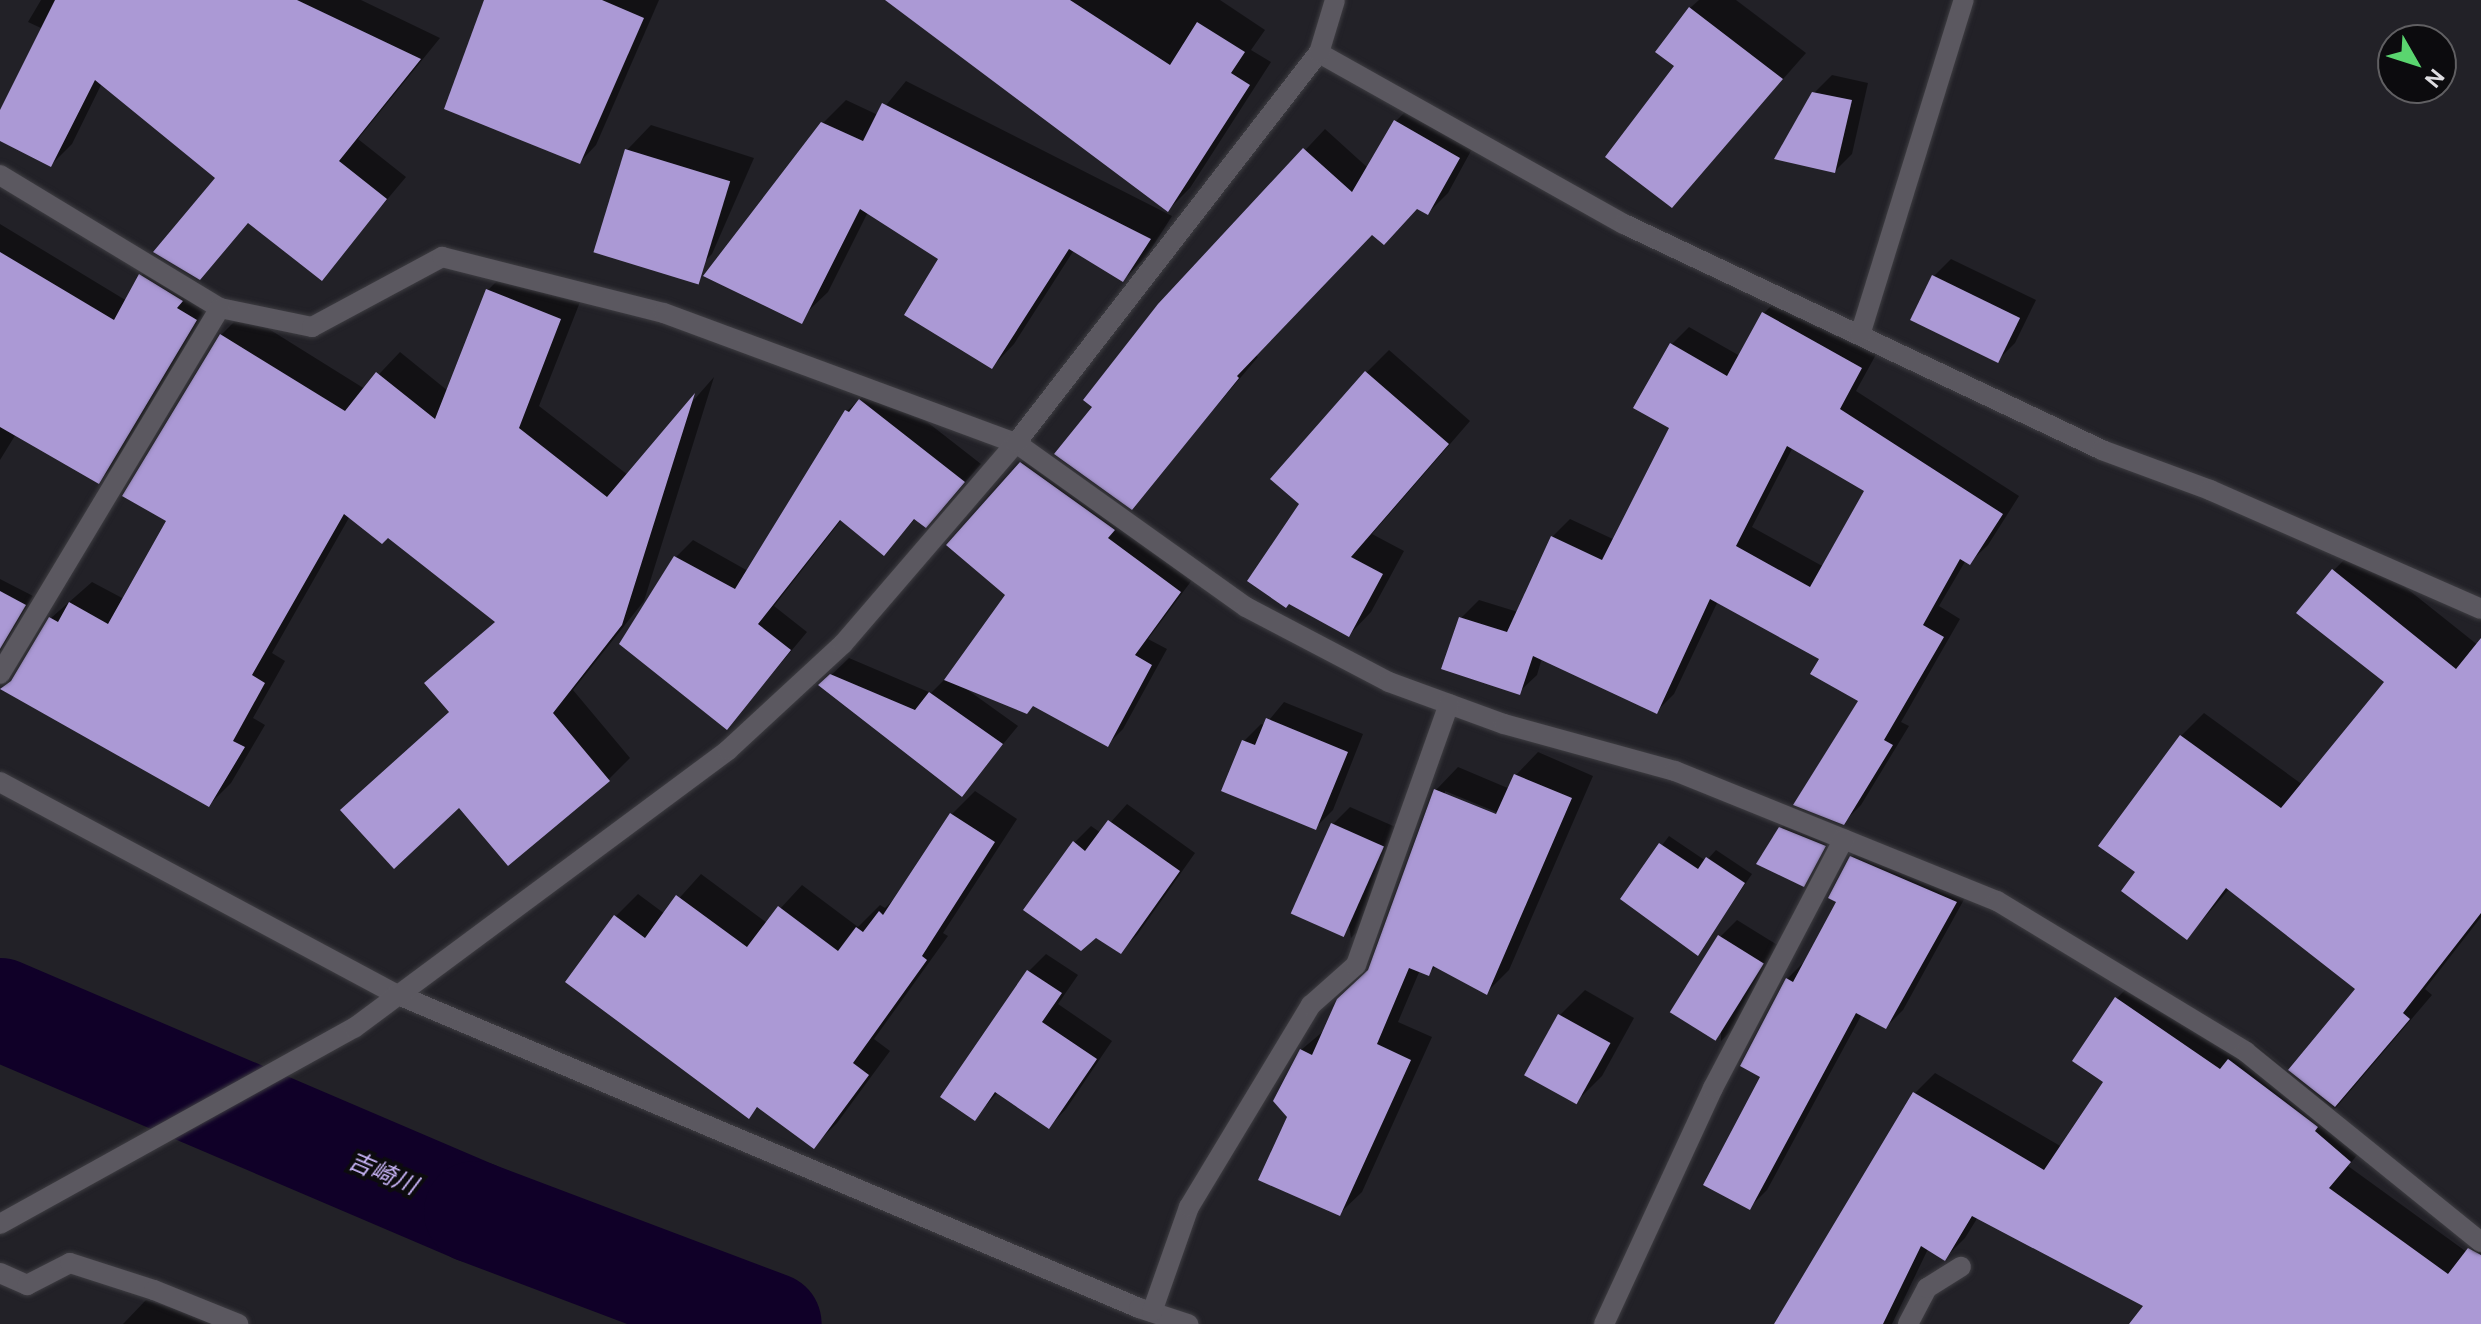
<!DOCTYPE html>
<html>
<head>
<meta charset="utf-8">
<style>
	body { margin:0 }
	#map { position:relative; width:2481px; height:1324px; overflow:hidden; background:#222127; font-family:"DM Sans","Noto Sans JP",sans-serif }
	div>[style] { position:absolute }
	.shadow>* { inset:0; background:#0007 }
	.river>* { height:102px; margin:-51px; padding:0 51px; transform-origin:51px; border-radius:51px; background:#100028 }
	.building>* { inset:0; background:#ab99d5; transform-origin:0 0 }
	.roads { filter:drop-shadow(0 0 2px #3e3d42) drop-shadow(0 0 2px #3e3d42) }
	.minor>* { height:20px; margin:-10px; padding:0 10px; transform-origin:10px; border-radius:10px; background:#5b5860 }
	span { translate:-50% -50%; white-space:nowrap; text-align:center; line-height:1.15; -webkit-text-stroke:8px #0c0b0e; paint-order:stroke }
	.water-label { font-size:24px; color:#c7b3f5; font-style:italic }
	.north { position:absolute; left:2377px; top:24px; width:80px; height:80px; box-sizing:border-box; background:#0c0b0e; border:2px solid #605f62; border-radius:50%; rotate:129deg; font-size:22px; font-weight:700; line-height:32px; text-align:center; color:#dedde1 }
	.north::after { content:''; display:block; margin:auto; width:28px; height:36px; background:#5ad56f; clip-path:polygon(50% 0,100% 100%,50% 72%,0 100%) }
</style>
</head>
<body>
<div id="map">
	<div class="shadow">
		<div style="clip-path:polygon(41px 0,361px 0,440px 38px,358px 139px,406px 177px,321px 278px,249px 222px,199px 278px,218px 177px,102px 83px,72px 144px,51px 165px,0 139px,0 115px,43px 29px,28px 22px)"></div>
		<div style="clip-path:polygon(486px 0,659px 0,596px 145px,580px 162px)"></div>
		<div style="clip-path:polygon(917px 0,1220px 0,1265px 30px,1251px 50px,1271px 62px,1190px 188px,1168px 210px)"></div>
		<div style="clip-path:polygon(1699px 0,1736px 0,1806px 53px,1672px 205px,1677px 66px,1690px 8px)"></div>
		<div style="clip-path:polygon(1832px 75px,1868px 83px,1852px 154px,1835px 171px,1814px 93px)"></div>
		<div style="clip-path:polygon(906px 81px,1172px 216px,1146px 257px,1123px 280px,1074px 250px,1014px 344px,992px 367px,941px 258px,868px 212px,828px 292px,804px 315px,823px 123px,846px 100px,878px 115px)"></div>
		<div style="clip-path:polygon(1415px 102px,1478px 138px,1448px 193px,1428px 213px,1418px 207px,1373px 232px,1255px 355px,1258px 357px,1131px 507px,1095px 407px,1160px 305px,1325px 129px,1368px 168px,1395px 122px)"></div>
		<div style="clip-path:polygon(651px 125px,754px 158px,712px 254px,687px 279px,627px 150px)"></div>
		<div style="clip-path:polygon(0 224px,127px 301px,141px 276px,158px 259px,198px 283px,192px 290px,213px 303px,116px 464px,99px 481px,16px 434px,0 460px)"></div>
		<div style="clip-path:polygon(1951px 259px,2036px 300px,2015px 343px,1998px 360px,1934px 276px)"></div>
		<div style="clip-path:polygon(509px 269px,582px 297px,539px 406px,628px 475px,714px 377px,644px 601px,573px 690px,630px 758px,608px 780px,460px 805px,342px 810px,451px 710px,427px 683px,496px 621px,388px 536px,350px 516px,272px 653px,285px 661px,253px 718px,265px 725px,231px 783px,209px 805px,51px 618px,92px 582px,124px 599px,169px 521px,221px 335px,243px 313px,365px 389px,400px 352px,448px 391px,487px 291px)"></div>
		<div style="clip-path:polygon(evenodd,1781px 296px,1879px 349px,1856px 391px,2019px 496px,1988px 545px,1970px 562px,1966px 560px,1939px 606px,1960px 619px,1901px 722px,1909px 726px,1861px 805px,1843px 823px,1861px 701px,1822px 659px,1718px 601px,1674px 694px,1656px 712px,1542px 658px,1537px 675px,1519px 692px,1444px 668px,1461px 618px,1479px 600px,1518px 612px,1552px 537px,1570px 519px,1615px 540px,1672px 427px,1672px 344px,1689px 327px,1740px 356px,1763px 314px,1781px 296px,1793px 447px,1867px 490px,1824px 567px,1752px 527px,1793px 447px)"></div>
		<div style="clip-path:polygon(1389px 350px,1470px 421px,1372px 534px,1404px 551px,1371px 612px,1349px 635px,1289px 602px,1302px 504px,1366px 373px)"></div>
		<div style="clip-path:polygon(877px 383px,981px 464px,943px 508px,916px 518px,884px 553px,842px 519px,774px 606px,807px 632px,727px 728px,622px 644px,676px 557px,693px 540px,748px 571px,847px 411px)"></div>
		<div style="clip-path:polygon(1037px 448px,1195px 576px,1148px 639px,1167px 649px,1123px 729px,1108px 744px,1034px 704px,965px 688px,1018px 726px,962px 794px,821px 685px,849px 658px,931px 693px,948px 676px,1008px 594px,1021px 463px)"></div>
		<div style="clip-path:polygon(2356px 548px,2479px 646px,2481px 644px,2481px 917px,2425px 989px,2432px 995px,2334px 1110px,2370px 1140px,2348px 1166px,2468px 1253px,2481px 1240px,2481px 1324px,2131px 1324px,2146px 1305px,1978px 1217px,1965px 1238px,1945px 1258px,1928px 1249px,1892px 1324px,1776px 1324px,1915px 1093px,1935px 1073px,2062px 1147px,2106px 1081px,2116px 999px,2137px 978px,2242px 1049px,2250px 1040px,2289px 1072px,2358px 989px,2230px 888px,2187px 938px,2138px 872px,2181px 736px,2204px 713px,2303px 785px,2387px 681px,2333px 571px)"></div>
		<div style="clip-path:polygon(0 579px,33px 596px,0 651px)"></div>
		<div style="clip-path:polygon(1284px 702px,1363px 734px,1333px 810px,1316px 827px,1244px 741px,1261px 724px,1265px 725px)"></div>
		<div style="clip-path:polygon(evenodd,1538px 752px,1593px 776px,1509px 970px,1487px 992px,1436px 966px,1429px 973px,1420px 970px,1398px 1022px,1432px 1037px,1362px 1192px,1339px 1214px,1290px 1116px,1301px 1050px,1326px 1029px,1370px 969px,1436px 790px,1458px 767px,1510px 789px,1516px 775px,1538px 752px,1445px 791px,1506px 816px,1505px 820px,1445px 795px,1445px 791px)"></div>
		<div style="clip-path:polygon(975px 791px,1017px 819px,943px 933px,948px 936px,874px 1039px,890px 1051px,837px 1123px,814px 1146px,759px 1106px,749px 1116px,616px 916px,638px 894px,665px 914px,701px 874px,767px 923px,802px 885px,858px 927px,880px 905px,885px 908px,900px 893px,952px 814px)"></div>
		<div style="clip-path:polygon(1127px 804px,1195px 853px,1137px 935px,1120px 952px,1074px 843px,1091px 826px,1101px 833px)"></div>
		<div style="clip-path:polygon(1350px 807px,1400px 829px,1368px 921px,1351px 938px,1333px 824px)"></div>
		<div style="clip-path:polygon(1789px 820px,1832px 837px,1804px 884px,1781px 828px)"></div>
		<div style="clip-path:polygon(1669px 836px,1706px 861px,1716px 850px,1752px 874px,1698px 953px,1622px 899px)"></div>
		<div style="clip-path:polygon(1869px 840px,1972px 885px,1903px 1010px,1886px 1027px,1862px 1014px,1767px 1190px,1750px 1207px,1763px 1076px,1787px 979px,1804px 962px,1839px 901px,1852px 857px)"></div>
		<div style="clip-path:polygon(1737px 920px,1779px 946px,1738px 1024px,1721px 1041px,1720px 937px)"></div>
		<div style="clip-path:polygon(1046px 954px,1078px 975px,1058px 1004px,1112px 1041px,1066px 1109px,1049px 1127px,998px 1092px,975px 1118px,942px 1096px,1029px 971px)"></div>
		<div style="clip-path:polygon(1585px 990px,1634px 1018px,1602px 1076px,1577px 1101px,1527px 1074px,1560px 1015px)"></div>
		<div style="clip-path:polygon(146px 1300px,223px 1324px,123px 1324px)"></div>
	</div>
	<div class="river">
		<div style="left:0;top:1009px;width:517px;rotate:23.14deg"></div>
		<div style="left:475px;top:1212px;width:316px;rotate:20.7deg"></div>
	</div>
	<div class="building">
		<div style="clip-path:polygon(55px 0,297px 0,421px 59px,339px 161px,387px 199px,322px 281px,248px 223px,200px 280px,153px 252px,215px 178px,95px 80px,51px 167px,0 141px,0 110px)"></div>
		<div style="clip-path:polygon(484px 0,602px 0,644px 18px,580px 164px,444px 109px)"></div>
		<div style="clip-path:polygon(885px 0,1070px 0,1170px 65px,1197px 22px,1245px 52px,1231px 73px,1250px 85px,1168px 212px)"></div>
		<div style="clip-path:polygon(1689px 7px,1783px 79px,1672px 208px,1605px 157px,1674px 66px,1655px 52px)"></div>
		<div style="clip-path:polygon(1812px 92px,1852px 100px,1835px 173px,1774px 159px)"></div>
		<div style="clip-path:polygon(882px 103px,1151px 239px,1123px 282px,1069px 249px,992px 369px,904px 315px,938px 259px,860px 209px,802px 324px,703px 276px,821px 122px,863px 141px)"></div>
		<div style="clip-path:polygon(1394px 120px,1460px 158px,1428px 215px,1417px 209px,1384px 245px,1372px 235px,1237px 376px,1239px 378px,1132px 510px,1054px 454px,1092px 407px,1083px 400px,1158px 304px,1303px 148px,1352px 192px)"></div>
		<div style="left:625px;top:149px;width:110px;height:108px;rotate:17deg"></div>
		<div style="clip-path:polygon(0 252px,114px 320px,139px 274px,183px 301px,177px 308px,197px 320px,99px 484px,0 427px)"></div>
		<div style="left:1932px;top:275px;width:98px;height:50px;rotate:26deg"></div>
		<div style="clip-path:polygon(486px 289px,561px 319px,519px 428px,607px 497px,695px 393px,622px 625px,553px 713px,610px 781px,508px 866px,459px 808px,394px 869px,340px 810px,449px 712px,424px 683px,495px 622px,388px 538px,382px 544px,344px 514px,252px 675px,265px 683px,233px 741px,245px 747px,209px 807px,0 689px,11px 681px,49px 617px,58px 622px,69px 602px,108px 624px,166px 521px,122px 496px,220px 334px,345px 411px,376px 372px,435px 419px)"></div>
		<div style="clip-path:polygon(evenodd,1762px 312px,1862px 368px,1840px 409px,2003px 514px,1970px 565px,1960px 559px,1923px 625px,1944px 637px,1884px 740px,1893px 745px,1844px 825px,1793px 805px,1858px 701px,1810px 674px,1819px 659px,1710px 599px,1657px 714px,1533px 656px,1520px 695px,1441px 669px,1459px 617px,1507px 632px,1551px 536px,1602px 560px,1669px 428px,1633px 408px,1670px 343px,1727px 376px,1762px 312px,1787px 446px,1864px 491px,1810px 587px,1736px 546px,1787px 446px)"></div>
		<div style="clip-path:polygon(1365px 371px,1449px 444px,1351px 557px,1383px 574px,1349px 637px,1289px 604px,1286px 608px,1247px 581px,1299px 504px,1270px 479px)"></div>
		<div style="clip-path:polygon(859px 399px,965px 482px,926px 528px,914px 519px,884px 556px,840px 520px,758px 624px,791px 650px,727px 730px,619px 644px,674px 556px,735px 589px,845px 410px,849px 412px)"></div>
		<div style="clip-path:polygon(1020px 462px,1115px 530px,1108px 538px,1181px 592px,1135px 655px,1152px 665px,1108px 747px,1033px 706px,1027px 714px,944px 680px,1005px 595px,946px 545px)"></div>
		<div style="clip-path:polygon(2332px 569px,2456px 669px,2481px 638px,2481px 913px,2403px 1013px,2410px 1019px,2335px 1107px,2288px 1070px,2355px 989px,2226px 888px,2187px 940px,2121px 891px,2135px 872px,2098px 846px,2180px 735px,2281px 808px,2384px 682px,2296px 613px)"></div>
		<div style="clip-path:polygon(0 591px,26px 605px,0 649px)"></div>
		<div style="clip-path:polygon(830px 674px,915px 710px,929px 692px,1003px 744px,962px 797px,818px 685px)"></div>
		<div style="clip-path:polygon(1266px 718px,1348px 752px,1316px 830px,1221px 791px,1242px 740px,1255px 745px)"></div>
		<div style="clip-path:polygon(1514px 774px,1572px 798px,1487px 995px,1433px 966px,1429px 976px,1409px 968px,1377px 1044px,1411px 1060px,1340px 1216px,1258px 1180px,1287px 1117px,1273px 1101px,1300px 1049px,1312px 1055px,1337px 999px,1368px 970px,1434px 789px,1496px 814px)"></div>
		<div style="clip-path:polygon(950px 813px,995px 842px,922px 956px,927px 960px,853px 1063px,869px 1075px,814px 1149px,757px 1107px,749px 1119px,565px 982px,614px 915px,645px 938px,676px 895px,747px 947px,778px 906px,838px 951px,856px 927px,863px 932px,879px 911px,883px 915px)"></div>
		<div style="clip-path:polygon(1108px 820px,1180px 871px,1121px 954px,1096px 938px,1081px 951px,1023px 910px,1073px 841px,1085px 851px)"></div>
		<div style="left:1331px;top:823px;width:58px;height:99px;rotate:24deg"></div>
		<div style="clip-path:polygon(1779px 827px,1826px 846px,1804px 887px,1756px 864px)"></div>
		<div style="clip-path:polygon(1659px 843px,1698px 869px,1706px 857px,1745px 883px,1698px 956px,1620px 899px)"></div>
		<div style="clip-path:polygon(1850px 856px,1957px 902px,1886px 1029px,1856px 1013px,1750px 1210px,1703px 1185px,1760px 1077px,1740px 1066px,1786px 978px,1793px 982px,1836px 902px,1828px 898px)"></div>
		<div style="left:1718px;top:935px;width:54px;height:91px;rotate:32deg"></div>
		<div style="clip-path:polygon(1027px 970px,1062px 993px,1042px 1022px,1097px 1059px,1049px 1129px,995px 1092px,975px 1121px,940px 1097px)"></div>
		<div style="clip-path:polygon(2115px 997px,2220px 1069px,2228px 1059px,2318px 1127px,2315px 1131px,2351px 1162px,2329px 1188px,2448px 1274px,2468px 1248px,2481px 1255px,2481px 1324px,2129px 1324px,2143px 1306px,1972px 1216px,1945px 1261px,1921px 1246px,1883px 1324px,1774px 1324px,1913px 1092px,2044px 1170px,2103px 1082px,2072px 1061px)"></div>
		<div style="left:1558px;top:1014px;width:60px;height:70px;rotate:29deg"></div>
	</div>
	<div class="roads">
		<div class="minor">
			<div style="left:1319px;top:53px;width:350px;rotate:29.3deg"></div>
			<div style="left:1624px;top:224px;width:529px;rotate:25.3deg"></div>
			<div style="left:2102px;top:450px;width:115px;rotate:20.3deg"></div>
			<div style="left:2210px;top:490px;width:296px;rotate:23.7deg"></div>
			<div style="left:0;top:175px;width:257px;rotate:31.2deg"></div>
			<div style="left:220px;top:308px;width:94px;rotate:11.7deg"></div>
			<div style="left:312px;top:327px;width:148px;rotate:-28.3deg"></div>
			<div style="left:442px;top:257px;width:229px;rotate:14.2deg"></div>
			<div style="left:664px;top:313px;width:375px;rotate:20.3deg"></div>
			<div style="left:1016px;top:443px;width:282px;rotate:35.5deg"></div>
			<div style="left:1246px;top:607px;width:161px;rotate:27.7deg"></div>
			<div style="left:1389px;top:682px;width:122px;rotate:20.1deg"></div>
			<div style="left:1504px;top:724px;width:177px;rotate:15.4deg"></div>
			<div style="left:1675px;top:771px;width:347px;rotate:22deg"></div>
			<div style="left:1997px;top:901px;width:291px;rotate:31.2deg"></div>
			<div style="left:2246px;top:1052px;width:302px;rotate:39deg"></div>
			<div style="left:1860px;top:335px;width:351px;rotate:-72.8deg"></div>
			<div style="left:0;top:674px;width:427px;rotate:-59deg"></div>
			<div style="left:0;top:782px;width:449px;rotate:28.2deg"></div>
			<div style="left:396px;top:994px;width:807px;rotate:22.91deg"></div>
			<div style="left:1139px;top:1308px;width:52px;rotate:18.1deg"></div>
			<div style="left:0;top:1224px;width:405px;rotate:-29deg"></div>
			<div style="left:354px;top:1028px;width:466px;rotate:-36.6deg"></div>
			<div style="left:728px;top:750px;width:156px;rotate:-42.7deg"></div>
			<div style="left:843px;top:644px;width:265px;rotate:-49.3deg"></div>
			<div style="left:1016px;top:443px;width:494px;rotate:-52.2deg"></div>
			<div style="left:1319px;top:53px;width:55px;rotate:-73.2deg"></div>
			<div style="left:0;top:1273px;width:30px;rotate:24deg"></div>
			<div style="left:27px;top:1285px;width:48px;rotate:-27.1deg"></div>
			<div style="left:70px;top:1263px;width:88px;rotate:17.8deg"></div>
			<div style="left:154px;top:1290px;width:91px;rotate:22deg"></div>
			<div style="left:1152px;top:1312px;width:111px;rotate:-70.6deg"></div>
			<div style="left:1189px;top:1207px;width:236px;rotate:-58.9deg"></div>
			<div style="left:1311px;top:1005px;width:60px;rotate:-41.6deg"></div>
			<div style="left:1356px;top:965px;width:277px;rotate:-70.4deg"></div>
			<div style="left:1604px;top:1324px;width:260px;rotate:-65.2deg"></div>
			<div style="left:1713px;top:1088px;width:281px;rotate:-62.3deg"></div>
			<div style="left:1908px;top:1324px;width:41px;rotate:-62.2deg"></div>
			<div style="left:1927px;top:1288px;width:40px;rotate:-32deg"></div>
		</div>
	</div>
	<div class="water-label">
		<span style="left:383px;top:1173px;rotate:23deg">吉崎川</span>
	</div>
	<div class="north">N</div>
</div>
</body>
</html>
